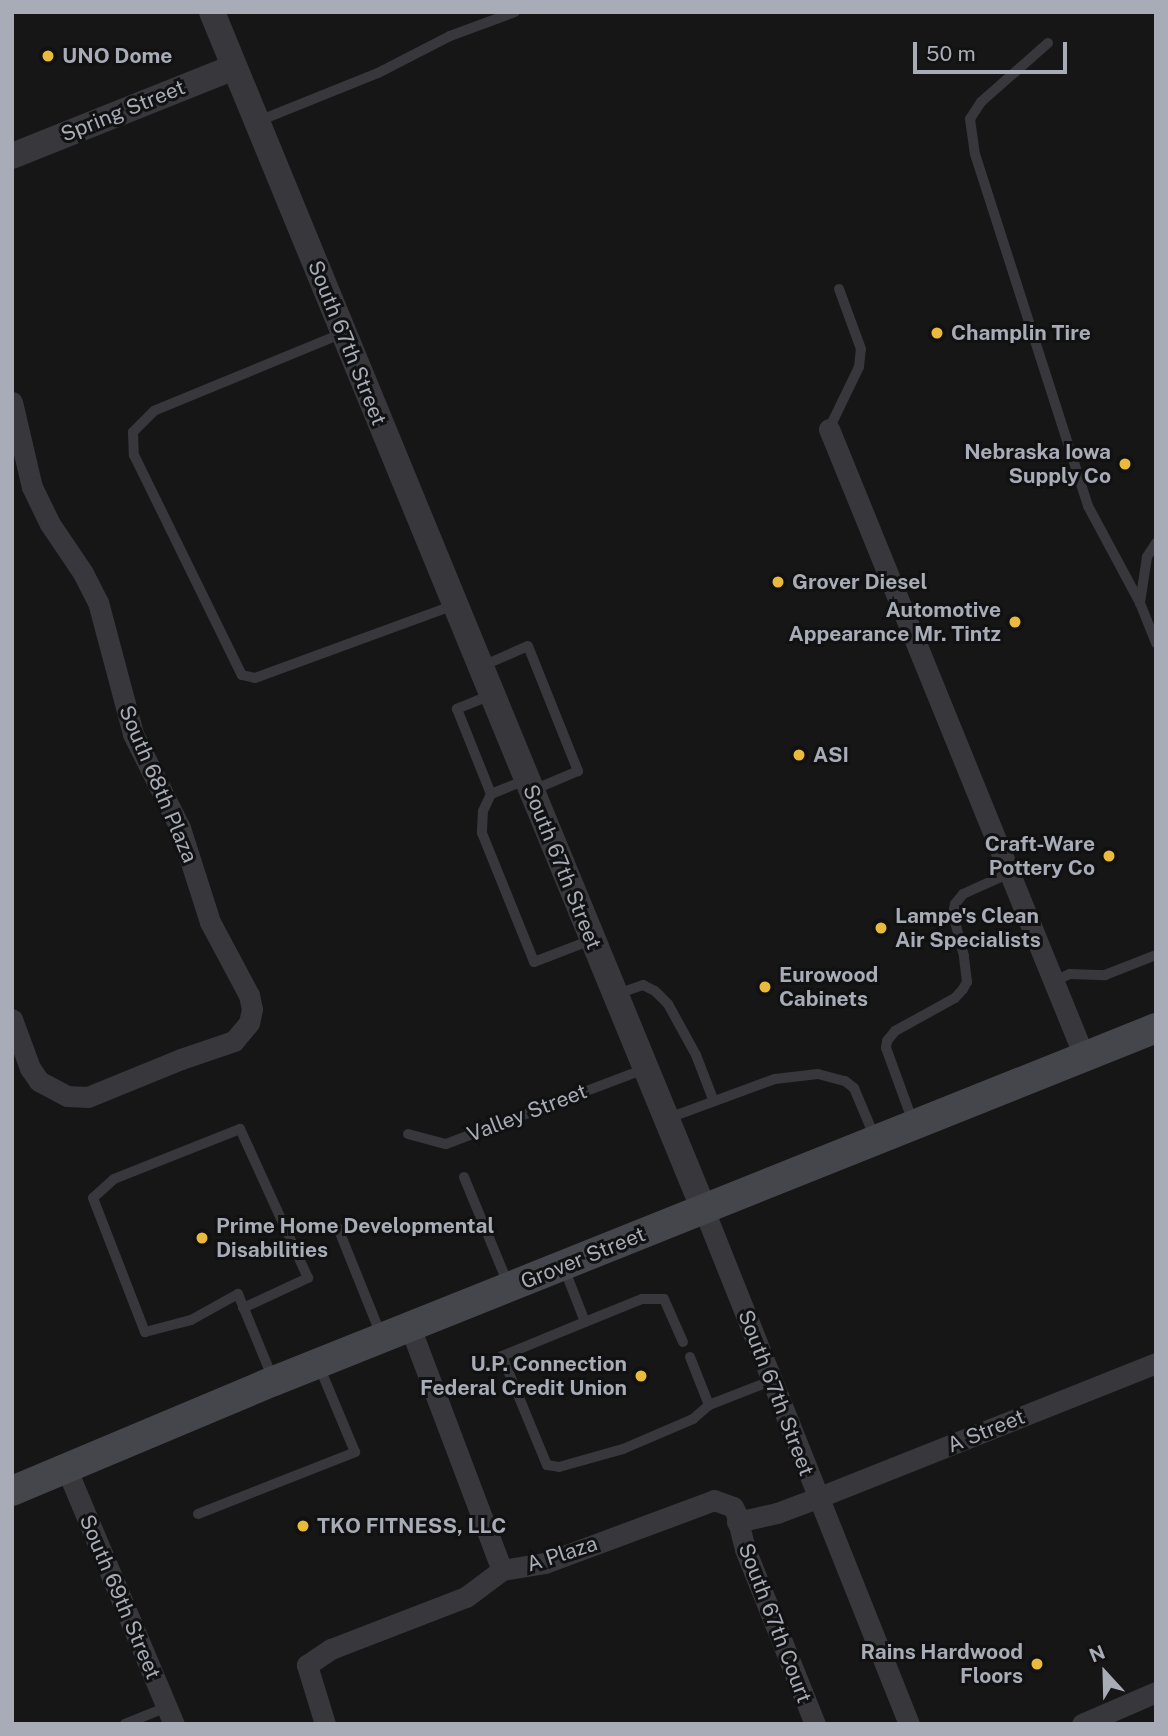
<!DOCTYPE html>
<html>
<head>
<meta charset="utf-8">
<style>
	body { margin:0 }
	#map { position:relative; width:1168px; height:1736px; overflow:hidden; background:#161617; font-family:"Public Sans",sans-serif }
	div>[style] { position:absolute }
	.service>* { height:10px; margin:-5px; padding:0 5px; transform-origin:5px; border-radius:5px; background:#37373c }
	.minor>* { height:21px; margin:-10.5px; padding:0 10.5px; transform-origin:10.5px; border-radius:10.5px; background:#37373c }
	.tertiary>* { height:26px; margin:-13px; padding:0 13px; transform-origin:13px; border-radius:13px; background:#37373c }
	.secondary>* { height:30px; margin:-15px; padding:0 15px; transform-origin:15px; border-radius:15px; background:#45464c }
	.dots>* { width:19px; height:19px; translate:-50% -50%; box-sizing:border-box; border:4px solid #111112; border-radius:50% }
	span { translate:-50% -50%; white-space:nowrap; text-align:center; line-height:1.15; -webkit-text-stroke:6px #111112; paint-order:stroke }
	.poi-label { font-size:21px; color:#a8acb7; font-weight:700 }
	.left { translate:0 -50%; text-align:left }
	.right { translate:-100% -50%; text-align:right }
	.street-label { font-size:21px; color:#a8acb7 }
	.frame { position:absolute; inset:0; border:14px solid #a8acb7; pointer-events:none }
	.north { position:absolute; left:1070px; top:1638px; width:70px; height:70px; -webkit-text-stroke:5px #111112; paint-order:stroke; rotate:338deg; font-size:19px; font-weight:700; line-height:28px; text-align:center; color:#a8acb7 }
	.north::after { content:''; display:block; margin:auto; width:24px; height:32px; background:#a8acb7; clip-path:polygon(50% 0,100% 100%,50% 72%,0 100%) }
	.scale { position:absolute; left:913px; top:42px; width:154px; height:32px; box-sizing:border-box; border:4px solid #a8acb7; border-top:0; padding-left:9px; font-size:21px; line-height:24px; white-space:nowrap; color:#a8acb7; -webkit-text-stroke:5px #111112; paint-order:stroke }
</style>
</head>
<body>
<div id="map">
	<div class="service">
		<div style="left:1048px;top:43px;width:89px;rotate:138.6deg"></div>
		<div style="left:981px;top:102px;width:20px;rotate:123deg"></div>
		<div style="left:970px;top:119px;width:35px;rotate:82deg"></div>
		<div style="left:975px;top:154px;width:370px;rotate:72.2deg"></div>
		<div style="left:1088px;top:506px;width:110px;rotate:61.8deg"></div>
		<div style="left:256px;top:122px;width:131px;rotate:-21.9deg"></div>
		<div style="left:378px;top:73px;width:81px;rotate:-27.2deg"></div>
		<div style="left:450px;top:36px;width:69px;rotate:-20.3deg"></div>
		<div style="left:343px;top:333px;width:204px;rotate:157.6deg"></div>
		<div style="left:154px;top:411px;width:30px;rotate:135deg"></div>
		<div style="left:133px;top:432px;width:23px;rotate:88deg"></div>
		<div style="left:134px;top:455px;width:245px;rotate:63.9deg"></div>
		<div style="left:242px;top:675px;width:13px;rotate:13deg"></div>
		<div style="left:255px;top:678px;width:212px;rotate:-20.1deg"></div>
		<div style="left:829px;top:429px;width:69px;rotate:-64.2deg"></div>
		<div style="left:859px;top:367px;width:18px;rotate:-84deg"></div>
		<div style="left:861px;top:349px;width:64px;rotate:-110.1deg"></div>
		<div style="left:1156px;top:543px;width:17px;rotate:123deg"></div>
		<div style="left:1147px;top:557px;width:47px;rotate:98.7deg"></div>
		<div style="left:1140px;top:603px;width:43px;rotate:68.2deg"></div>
		<div style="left:480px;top:667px;width:52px;rotate:-23.6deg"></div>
		<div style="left:528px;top:646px;width:135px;rotate:68.2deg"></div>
		<div style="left:578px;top:771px;width:49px;rotate:157.1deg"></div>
		<div style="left:491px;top:695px;width:37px;rotate:158deg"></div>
		<div style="left:457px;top:709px;width:92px;rotate:68.2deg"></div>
		<div style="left:491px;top:794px;width:37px;rotate:-22deg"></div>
		<div style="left:491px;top:794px;width:19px;rotate:115deg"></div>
		<div style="left:483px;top:811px;width:22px;rotate:93deg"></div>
		<div style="left:482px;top:833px;width:139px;rotate:68deg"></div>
		<div style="left:534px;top:962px;width:61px;rotate:-21.1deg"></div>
		<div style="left:1054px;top:981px;width:17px;rotate:-24deg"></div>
		<div style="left:1070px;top:974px;width:35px;rotate:2deg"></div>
		<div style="left:1105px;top:975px;width:55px;rotate:-21.4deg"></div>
		<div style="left:617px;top:994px;width:28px;rotate:-19deg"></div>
		<div style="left:643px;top:985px;width:13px;rotate:27deg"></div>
		<div style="left:655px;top:991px;width:18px;rotate:45deg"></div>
		<div style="left:668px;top:1004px;width:58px;rotate:61.2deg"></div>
		<div style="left:696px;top:1055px;width:47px;rotate:68.9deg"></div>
		<div style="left:666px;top:1119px;width:116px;rotate:-20.2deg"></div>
		<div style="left:775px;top:1079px;width:43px;rotate:-6.6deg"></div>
		<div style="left:818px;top:1074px;width:28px;rotate:15deg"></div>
		<div style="left:845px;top:1081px;width:11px;rotate:38deg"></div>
		<div style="left:854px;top:1088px;width:54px;rotate:67.2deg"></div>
		<div style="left:913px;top:1122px;width:79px;rotate:-110deg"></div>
		<div style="left:886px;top:1048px;width:7px;rotate:-82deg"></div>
		<div style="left:887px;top:1041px;width:13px;rotate:-51deg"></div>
		<div style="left:895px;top:1031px;width:68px;rotate:-28.8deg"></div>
		<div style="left:955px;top:998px;width:12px;rotate:-48deg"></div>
		<div style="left:963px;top:989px;width:8px;rotate:-60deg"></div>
		<div style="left:967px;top:982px;width:26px;rotate:-97deg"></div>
		<div style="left:964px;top:956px;width:43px;rotate:-104.7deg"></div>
		<div style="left:953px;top:914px;width:10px;rotate:-79deg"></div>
		<div style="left:955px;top:904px;width:13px;rotate:-51deg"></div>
		<div style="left:963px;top:894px;width:51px;rotate:-24.1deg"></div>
		<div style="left:408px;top:1134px;width:39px;rotate:15deg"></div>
		<div style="left:446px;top:1144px;width:212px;rotate:-20.7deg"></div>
		<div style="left:464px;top:1177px;width:116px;rotate:67.6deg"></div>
		<div style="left:338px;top:1228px;width:115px;rotate:68.1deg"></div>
		<div style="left:564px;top:1268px;width:58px;rotate:68.7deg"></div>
		<div style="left:585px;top:1322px;width:61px;rotate:-22deg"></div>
		<div style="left:642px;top:1299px;width:22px"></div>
		<div style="left:664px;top:1299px;width:47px;rotate:66.2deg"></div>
		<div style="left:243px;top:1308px;width:72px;rotate:-24.8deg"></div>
		<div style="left:308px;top:1278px;width:164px;rotate:-114.5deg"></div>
		<div style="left:240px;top:1129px;width:136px;rotate:158.4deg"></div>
		<div style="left:114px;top:1179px;width:28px;rotate:138deg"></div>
		<div style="left:93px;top:1198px;width:144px;rotate:68.8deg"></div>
		<div style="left:145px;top:1332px;width:48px;rotate:-14.6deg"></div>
		<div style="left:191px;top:1320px;width:54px;rotate:-29deg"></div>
		<div style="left:238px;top:1294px;width:92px;rotate:67.6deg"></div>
		<div style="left:585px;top:1322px;width:90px;rotate:157.7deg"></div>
		<div style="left:502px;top:1356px;width:118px;rotate:67.6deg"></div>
		<div style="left:547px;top:1465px;width:12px;rotate:9deg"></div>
		<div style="left:559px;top:1467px;width:66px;rotate:-15.7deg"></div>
		<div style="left:623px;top:1449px;width:76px;rotate:-23.2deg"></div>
		<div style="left:693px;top:1419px;width:21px;rotate:-41deg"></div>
		<div style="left:690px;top:1357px;width:52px;rotate:68.4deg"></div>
		<div style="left:709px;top:1405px;width:66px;rotate:-21.2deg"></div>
		<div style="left:198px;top:1514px;width:169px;rotate:-21.5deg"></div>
		<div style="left:355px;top:1452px;width:93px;rotate:-112.7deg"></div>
		<div style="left:125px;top:1724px;width:45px;rotate:-22deg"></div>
	</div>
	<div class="minor">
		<div style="left:12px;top:402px;width:87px;rotate:76.8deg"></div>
		<div style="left:32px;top:487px;width:41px;rotate:64.1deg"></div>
		<div style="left:50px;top:524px;width:59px;rotate:56deg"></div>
		<div style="left:83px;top:573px;width:33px;rotate:63deg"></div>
		<div style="left:98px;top:602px;width:137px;rotate:75.1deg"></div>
		<div style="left:133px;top:734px;width:105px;rotate:63.4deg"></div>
		<div style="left:180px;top:828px;width:99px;rotate:72.3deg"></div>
		<div style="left:210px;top:922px;width:83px;rotate:61.9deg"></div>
		<div style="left:249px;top:995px;width:14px;rotate:78deg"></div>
		<div style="left:252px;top:1009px;width:14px;rotate:102deg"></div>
		<div style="left:249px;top:1023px;width:23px;rotate:130deg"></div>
		<div style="left:234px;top:1041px;width:56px;rotate:161.2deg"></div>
		<div style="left:181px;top:1059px;width:100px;rotate:157.8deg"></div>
		<div style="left:88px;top:1097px;width:21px;rotate:-177deg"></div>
		<div style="left:67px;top:1096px;width:32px;rotate:-152deg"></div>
		<div style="left:39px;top:1081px;width:16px;rotate:-125deg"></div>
		<div style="left:30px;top:1068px;width:52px;rotate:-110.2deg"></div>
		<div style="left:829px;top:429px;width:677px;rotate:67.87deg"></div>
		<div style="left:704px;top:1210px;width:553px;rotate:68.26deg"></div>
		<div style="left:410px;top:1327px;width:260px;rotate:69.3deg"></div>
		<div style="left:67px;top:1470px;width:276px;rotate:67.2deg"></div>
		<div style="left:737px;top:1522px;width:41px;rotate:-12.7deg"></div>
		<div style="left:777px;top:1513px;width:43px;rotate:-20.6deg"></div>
		<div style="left:817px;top:1498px;width:365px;rotate:-21.7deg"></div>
		<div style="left:325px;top:1724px;width:62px;rotate:-107deg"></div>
		<div style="left:307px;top:1665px;width:29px;rotate:-34deg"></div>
		<div style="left:331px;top:1649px;width:145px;rotate:-21.1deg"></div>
		<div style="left:466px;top:1597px;width:45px;rotate:-36.9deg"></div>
		<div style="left:502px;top:1570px;width:44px;rotate:-9.2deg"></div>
		<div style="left:545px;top:1563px;width:180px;rotate:-20.4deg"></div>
		<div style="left:714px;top:1500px;width:20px;rotate:20deg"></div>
		<div style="left:733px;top:1507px;width:7px;rotate:63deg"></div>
		<div style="left:736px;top:1513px;width:37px;rotate:76deg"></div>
		<div style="left:745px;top:1549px;width:188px;rotate:68.2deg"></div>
		<div style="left:1082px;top:1724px;width:81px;rotate:-23.4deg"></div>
	</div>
	<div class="tertiary">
		<div style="left:212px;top:12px;width:1295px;rotate:67.67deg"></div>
		<div style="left:12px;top:156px;width:239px;rotate:-21.8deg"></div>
	</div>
	<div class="secondary">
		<div style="left:12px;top:1491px;width:284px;rotate:-22.8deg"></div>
		<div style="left:274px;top:1381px;width:950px;rotate:-21.81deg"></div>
	</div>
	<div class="dots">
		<div style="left:48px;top:56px;background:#e9ba3c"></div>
		<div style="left:937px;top:333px;background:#e9ba3c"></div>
		<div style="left:1125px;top:464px;background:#e9ba3c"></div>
		<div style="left:778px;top:582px;background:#e9ba3c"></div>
		<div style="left:1015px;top:622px;background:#e9ba3c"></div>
		<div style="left:799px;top:755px;background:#e9ba3c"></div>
		<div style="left:1109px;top:856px;background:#e9ba3c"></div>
		<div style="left:881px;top:928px;background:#e9ba3c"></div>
		<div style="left:765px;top:987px;background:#e9ba3c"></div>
		<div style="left:202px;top:1238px;background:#e9ba3c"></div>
		<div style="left:641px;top:1376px;background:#e9ba3c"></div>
		<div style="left:303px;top:1526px;background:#e9ba3c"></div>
		<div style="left:1037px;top:1664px;background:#e9ba3c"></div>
	</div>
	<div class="poi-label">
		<span class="left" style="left:62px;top:56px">UNO Dome</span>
		<span class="left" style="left:951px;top:333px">Champlin Tire</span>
		<span class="right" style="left:1111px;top:464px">Nebraska Iowa<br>Supply Co</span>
		<span class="left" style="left:792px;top:582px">Grover Diesel</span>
		<span class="right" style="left:1001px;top:622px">Automotive<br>Appearance Mr. Tintz</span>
		<span class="left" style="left:813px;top:755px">ASI</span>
		<span class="right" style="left:1095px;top:856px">Craft-Ware<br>Pottery Co</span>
		<span class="left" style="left:895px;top:928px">Lampe's Clean<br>Air Specialists</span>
		<span class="left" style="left:779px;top:987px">Eurowood<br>Cabinets</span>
		<span class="left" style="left:216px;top:1238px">Prime Home Developmental<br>Disabilities</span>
		<span class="right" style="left:627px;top:1376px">U.P. Connection<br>Federal Credit Union</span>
		<span class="left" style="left:317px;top:1526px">TKO FITNESS, LLC</span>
		<span class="right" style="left:1023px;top:1664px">Rains Hardwood<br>Floors</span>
	</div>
	<div class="street-label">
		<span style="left:123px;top:111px;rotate:-22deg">Spring Street</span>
		<span style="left:347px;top:343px;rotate:68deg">South 67th Street</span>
		<span style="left:158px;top:784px;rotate:67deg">South 68th Plaza</span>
		<span style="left:562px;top:867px;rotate:68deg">South 67th Street</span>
		<span style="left:527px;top:1113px;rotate:-21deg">Valley Street</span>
		<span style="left:583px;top:1258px;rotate:-22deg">Grover Street</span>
		<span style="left:776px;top:1393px;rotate:69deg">South 67th Street</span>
		<span style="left:986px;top:1431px;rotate:-22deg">A Street</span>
		<span style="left:562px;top:1554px;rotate:-18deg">A Plaza</span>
		<span style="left:120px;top:1597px;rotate:67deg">South 69th Street</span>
		<span style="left:775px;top:1623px;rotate:69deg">South 67th Court</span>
	</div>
	<div class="frame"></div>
	<div class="north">N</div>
	<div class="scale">50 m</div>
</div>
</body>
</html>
